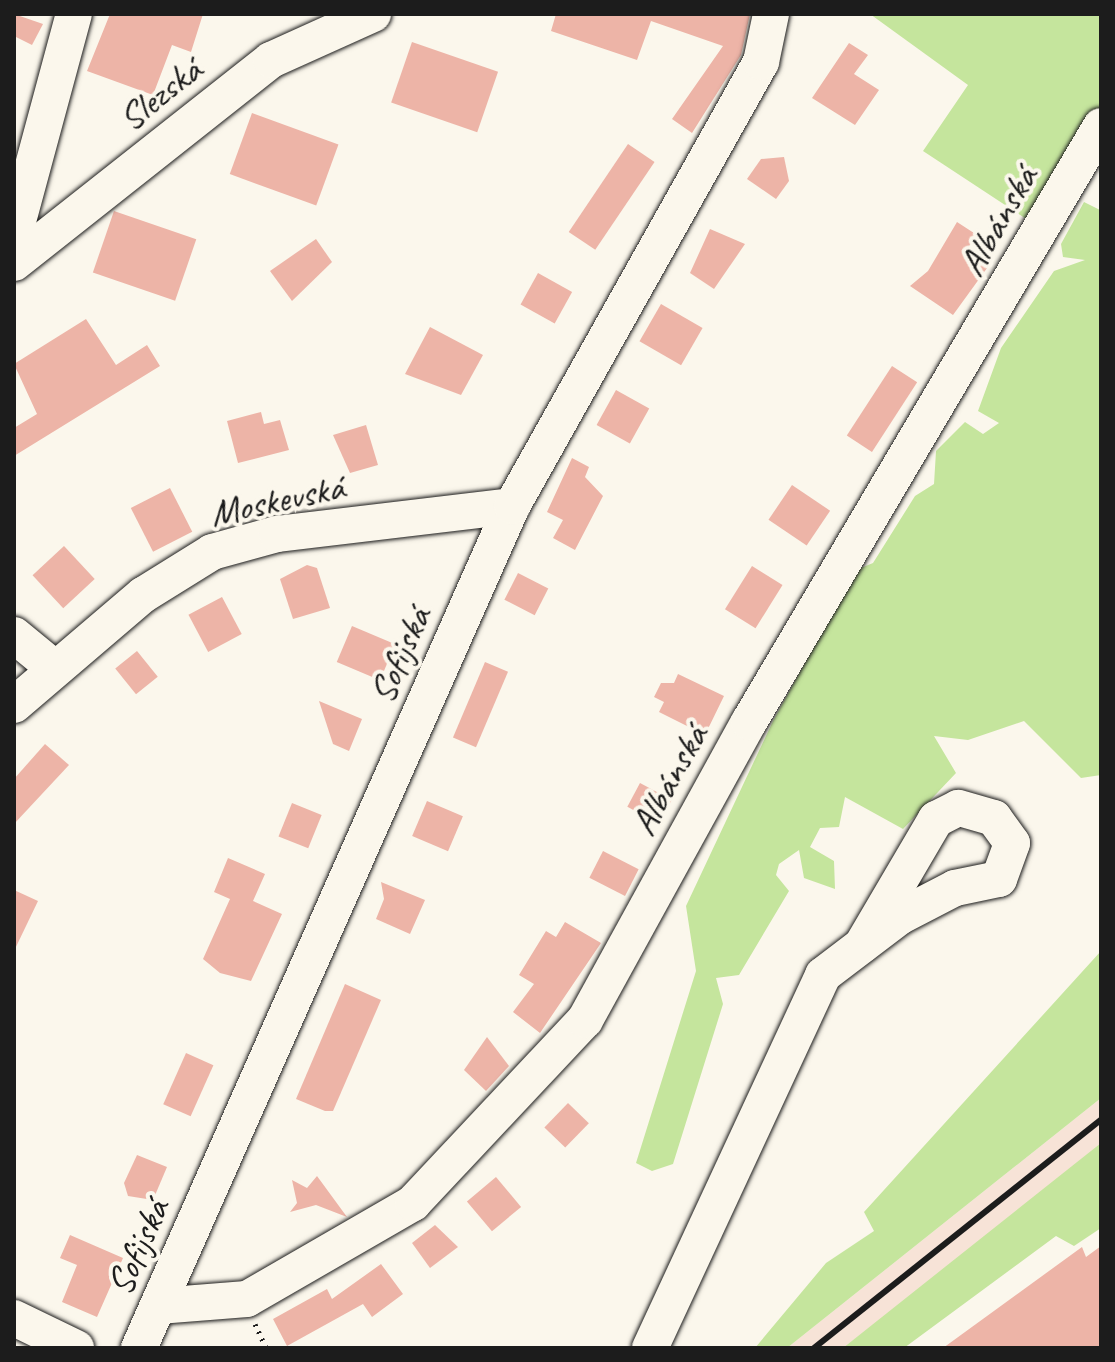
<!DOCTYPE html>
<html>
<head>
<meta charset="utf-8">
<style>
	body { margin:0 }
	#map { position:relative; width:1115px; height:1362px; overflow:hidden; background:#fbf7ec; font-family:Caveat,sans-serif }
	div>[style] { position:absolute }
	.built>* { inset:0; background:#f7e3d7 }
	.green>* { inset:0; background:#c5e59d }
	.building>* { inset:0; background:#edb4a7; transform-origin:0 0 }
	.path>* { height:5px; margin-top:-2.5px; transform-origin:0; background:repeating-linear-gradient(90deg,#1c1c1c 0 2px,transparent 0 8px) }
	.roads { filter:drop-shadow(0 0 2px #1c1c1c) drop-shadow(0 0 2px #1c1c1c) }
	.minor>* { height:36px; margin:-18px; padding:0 18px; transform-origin:18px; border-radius:18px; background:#fbf7ec }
	.rail>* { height:6px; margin:-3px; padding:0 3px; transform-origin:3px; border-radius:3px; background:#1c1c1c }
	span { translate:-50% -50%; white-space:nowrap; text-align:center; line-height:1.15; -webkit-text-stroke:8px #fbf7ec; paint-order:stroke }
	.street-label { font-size:38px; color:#1c1c1c }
	.frame { position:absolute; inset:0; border:16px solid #1c1c1c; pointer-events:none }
</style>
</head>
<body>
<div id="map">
	<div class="built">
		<div style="clip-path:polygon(1101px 1098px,1101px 1143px,967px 1254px,843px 1348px,787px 1348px)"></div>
	</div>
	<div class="green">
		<div style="clip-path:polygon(870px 14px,1101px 14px,1101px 112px,1037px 226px,923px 151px,968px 85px)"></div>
		<div style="clip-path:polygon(1084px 202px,1100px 210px,1101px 237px,1101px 775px,1081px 778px,1024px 721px,968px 740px,934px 736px,956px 773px,903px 829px,845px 797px,839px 827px,820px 828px,810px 847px,834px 861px,835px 889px,804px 878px,799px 850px,779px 864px,776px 875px,789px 891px,739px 975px,716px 978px,723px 1004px,673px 1164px,652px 1171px,636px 1163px,696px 971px,686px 906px,773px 721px,856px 570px,873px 563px,915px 496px,934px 484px,936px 451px,965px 422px,983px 434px,999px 423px,978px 411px,1001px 348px,1054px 271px,1085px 260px,1063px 257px,1061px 244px)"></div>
		<div style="clip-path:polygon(1101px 951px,1101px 1098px,787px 1348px,755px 1348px,826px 1263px,874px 1231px,864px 1212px)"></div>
		<div style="clip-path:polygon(1101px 1143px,1101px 1228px,1074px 1246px,1056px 1236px,904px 1348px,843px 1348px)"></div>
	</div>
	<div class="building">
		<div style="clip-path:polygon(14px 14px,43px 24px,32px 45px,14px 36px)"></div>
		<div style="clip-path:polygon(110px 14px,203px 14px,191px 52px,172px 45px,153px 95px,87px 71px)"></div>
		<div style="clip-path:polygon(556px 14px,750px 14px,741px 55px,692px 133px,672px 119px,723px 46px,651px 21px,637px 60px,551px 31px)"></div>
		<div style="left:412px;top:42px;width:91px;height:64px;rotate:19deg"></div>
		<div style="clip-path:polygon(849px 43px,868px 55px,854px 74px,879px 90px,855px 125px,812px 98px)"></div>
		<div style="left:252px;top:113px;width:92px;height:65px;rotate:20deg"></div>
		<div style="left:628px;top:144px;width:32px;height:106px;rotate:34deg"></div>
		<div style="clip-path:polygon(784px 157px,789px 181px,776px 199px,747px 179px,761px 159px)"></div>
		<div style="left:114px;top:211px;width:87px;height:65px;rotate:19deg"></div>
		<div style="clip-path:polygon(957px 222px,977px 235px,967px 249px,990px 264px,953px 315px,910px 286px,928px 271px)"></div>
		<div style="clip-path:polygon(710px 229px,745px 244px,714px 289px,690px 273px)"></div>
		<div style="clip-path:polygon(316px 239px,332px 262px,292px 301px,270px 271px)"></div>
		<div style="left:538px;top:273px;width:39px;height:36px;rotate:29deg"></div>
		<div style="left:661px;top:304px;width:48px;height:43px;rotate:30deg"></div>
		<div style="clip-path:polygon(86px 319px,116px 365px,147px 345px,160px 366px,14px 456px,14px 428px,37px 414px,14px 364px)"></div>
		<div style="clip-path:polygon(430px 327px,483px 355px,461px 395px,405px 374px)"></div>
		<div style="left:892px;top:366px;width:30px;height:83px;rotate:33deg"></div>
		<div style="left:616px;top:390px;width:38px;height:40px;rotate:29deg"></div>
		<div style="clip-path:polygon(261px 412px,264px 424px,280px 420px,289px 450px,238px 463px,227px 421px)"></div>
		<div style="clip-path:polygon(366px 425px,378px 465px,350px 473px,333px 435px)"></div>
		<div style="clip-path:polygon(572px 458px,589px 467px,585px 477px,603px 496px,575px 550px,553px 538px,563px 520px,547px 512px)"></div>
		<div style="left:792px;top:485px;width:46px;height:42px;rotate:34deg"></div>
		<div style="left:170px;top:488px;width:49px;height:44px;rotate:63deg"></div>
		<div style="left:64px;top:546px;width:45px;height:43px;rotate:47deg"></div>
		<div style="clip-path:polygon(307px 565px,317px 568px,330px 608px,293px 619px,280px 579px)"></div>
		<div style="left:752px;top:566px;width:36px;height:51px;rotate:32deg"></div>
		<div style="left:518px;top:573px;width:34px;height:30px;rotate:27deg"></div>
		<div style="left:222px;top:597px;width:42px;height:38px;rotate:62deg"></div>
		<div style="left:352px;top:626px;width:47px;height:39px;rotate:23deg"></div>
		<div style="left:137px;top:651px;width:33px;height:28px;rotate:51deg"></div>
		<div style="left:485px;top:662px;width:25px;height:82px;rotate:23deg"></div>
		<div style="clip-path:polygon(678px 674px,724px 696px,705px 735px,659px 712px,664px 702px,654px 697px,661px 683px,674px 683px)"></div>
		<div style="clip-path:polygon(319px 701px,362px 719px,349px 751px,333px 744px)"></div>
		<div style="clip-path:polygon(45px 744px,69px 765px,14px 824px,14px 779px)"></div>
		<div style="left:640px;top:783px;width:36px;height:27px;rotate:28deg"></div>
		<div style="left:427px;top:801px;width:39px;height:38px;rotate:23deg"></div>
		<div style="left:292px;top:803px;width:32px;height:36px;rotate:22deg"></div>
		<div style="left:603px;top:851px;width:40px;height:30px;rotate:27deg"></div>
		<div style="clip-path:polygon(228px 858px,265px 874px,253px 901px,282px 914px,251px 981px,220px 973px,203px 959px,230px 899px,214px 892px)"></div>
		<div style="clip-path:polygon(381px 882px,425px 900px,410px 934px,376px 919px,384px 899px)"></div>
		<div style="clip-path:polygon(14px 890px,38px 901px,14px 951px)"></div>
		<div style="clip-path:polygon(565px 922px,601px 943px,540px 1033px,513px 1012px,534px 984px,519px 975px,546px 931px,556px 937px)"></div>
		<div style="clip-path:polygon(345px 984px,381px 1000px,333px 1111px,325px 1111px,296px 1099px)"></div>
		<div style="clip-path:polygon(487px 1037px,509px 1066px,486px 1091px,464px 1070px)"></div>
		<div style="left:186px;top:1053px;width:30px;height:56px;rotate:24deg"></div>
		<div style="left:568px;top:1103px;width:29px;height:34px;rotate:44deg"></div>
		<div style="clip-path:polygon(137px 1155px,167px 1167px,153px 1200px,128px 1196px,124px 1183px)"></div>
		<div style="clip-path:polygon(317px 1176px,347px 1217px,316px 1205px,290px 1212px,297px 1203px,292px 1180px,307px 1188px)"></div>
		<div style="left:496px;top:1177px;width:39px;height:38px;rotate:50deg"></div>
		<div style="clip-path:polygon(435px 1225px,458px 1247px,430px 1268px,412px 1243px)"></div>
		<div style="clip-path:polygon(70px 1235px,123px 1258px,97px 1317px,62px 1302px,77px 1265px,60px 1258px)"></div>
		<div style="clip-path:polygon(1101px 1246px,1101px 1348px,943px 1348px,1082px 1247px,1086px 1257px)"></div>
		<div style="clip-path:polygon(381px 1264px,403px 1294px,372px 1317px,363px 1304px,287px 1346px,273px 1319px,327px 1289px,332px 1299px)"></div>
	</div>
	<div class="path">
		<div style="left:255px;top:1324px;width:26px;rotate:65deg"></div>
	</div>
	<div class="roads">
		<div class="minor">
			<div style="left:14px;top:236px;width:230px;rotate:-74.9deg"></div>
			<div style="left:14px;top:263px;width:328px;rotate:-38.3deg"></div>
			<div style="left:271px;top:60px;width:112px;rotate:-24.3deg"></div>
			<div style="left:14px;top:635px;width:50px;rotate:39.4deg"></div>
			<div style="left:14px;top:705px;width:170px;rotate:-40.5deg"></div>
			<div style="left:143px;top:595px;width:81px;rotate:-31.9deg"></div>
			<div style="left:212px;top:552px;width:67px;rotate:-15.5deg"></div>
			<div style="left:277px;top:534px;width:237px;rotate:-6.8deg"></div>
			<div style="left:158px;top:1306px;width:89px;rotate:-4.5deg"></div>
			<div style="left:247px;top:1299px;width:192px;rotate:-30deg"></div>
			<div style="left:413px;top:1203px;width:251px;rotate:-46.8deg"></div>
			<div style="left:585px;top:1020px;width:340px;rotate:-61.2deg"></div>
			<div style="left:749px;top:722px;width:692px;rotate:-59.43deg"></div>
			<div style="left:14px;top:1318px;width:69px;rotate:25.8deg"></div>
			<div style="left:139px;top:1348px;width:921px;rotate:-66.11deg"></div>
			<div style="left:512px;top:506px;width:509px;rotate:-60.72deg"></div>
			<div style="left:761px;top:62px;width:49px;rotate:-78.2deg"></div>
			<div style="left:650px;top:1348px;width:411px;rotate:-65.1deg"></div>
			<div style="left:823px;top:975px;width:96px;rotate:-37.3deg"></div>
			<div style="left:899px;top:917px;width:63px;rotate:-27.4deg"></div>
			<div style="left:955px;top:888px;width:45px;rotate:-11.6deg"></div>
			<div style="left:999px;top:879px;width:38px;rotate:-70deg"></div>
			<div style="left:1012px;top:843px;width:31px;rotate:-126deg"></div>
			<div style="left:994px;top:818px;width:37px;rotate:-164deg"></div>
			<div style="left:958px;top:808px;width:25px;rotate:153deg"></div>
			<div style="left:936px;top:819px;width:146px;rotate:120.4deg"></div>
		</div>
	</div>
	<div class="rail">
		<div style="left:814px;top:1348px;width:367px;rotate:-38.5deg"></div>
	</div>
	<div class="street-label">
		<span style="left:160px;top:94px;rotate:-38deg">Slezská</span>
		<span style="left:998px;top:221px;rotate:-60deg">Albánská</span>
		<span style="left:277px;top:500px;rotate:-12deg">Moskevská</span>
		<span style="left:400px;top:655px;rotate:-66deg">Sofijská</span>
		<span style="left:669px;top:780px;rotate:-61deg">Albánská</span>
		<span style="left:138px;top:1247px;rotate:-66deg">Sofijská</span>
	</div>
	<div class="frame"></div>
</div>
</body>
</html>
